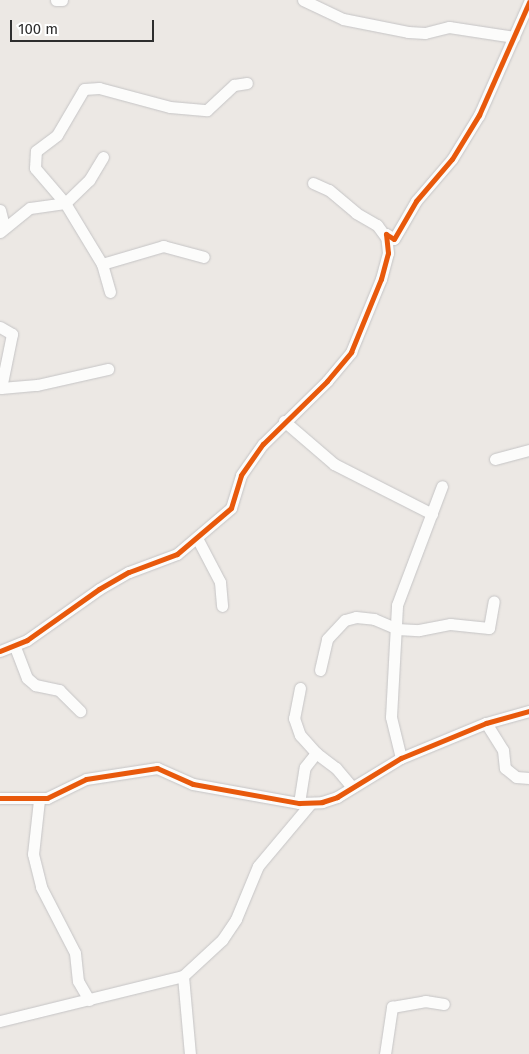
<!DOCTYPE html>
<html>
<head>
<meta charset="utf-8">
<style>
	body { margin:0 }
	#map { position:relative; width:529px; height:1054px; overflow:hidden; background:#ece8e4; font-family:"Fira Sans",sans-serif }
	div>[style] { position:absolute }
	.roads { filter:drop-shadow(0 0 1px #c5c4c5) drop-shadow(0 0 1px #c5c4c5) }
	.minor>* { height:11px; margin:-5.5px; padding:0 5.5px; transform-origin:5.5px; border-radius:5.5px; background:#fcfcfb }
	.cycleway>* { height:5px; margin:-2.5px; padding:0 2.5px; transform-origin:2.5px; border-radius:2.5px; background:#e8590c }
	span { translate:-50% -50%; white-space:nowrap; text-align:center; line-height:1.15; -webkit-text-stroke:4.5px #fff; paint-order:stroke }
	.scale { position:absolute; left:10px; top:20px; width:144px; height:22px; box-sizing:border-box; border:2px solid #2e2e2e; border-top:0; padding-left:6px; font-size:15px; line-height:18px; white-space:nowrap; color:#2e2e2e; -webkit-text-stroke:4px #fff; paint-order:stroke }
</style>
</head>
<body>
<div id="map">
	<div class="roads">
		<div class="minor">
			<div style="left:56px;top:0;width:6px"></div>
			<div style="left:303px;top:0;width:44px;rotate:25.4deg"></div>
			<div style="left:343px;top:19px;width:66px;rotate:11.3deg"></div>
			<div style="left:408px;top:32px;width:17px;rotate:3deg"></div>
			<div style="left:425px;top:33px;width:25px;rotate:-14deg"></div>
			<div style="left:449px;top:27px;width:66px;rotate:8.7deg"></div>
			<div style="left:103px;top:157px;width:27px;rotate:121deg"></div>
			<div style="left:89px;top:180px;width:33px;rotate:136deg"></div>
			<div style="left:65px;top:203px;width:46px;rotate:-130.6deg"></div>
			<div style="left:35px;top:168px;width:17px;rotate:-87deg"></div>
			<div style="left:36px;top:151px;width:26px;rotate:-37deg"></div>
			<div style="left:57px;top:135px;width:53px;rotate:-59.6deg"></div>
			<div style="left:84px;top:89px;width:15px;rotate:-4deg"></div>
			<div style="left:99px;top:88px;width:73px;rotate:15deg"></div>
			<div style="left:170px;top:107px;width:37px;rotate:5deg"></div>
			<div style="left:207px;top:110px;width:37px;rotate:-43deg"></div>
			<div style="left:234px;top:85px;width:13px;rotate:-9deg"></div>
			<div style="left:313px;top:183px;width:17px;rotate:24deg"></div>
			<div style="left:329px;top:190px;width:35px;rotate:40deg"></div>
			<div style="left:356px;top:213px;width:24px;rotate:30deg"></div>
			<div style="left:377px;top:225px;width:19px;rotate:54deg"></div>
			<div style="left:0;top:210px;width:16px;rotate:76deg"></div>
			<div style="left:0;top:232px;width:38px;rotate:-39deg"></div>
			<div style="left:30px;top:208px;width:35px;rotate:-8deg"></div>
			<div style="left:65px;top:203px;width:71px;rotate:58.8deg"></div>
			<div style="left:102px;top:264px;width:29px;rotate:74deg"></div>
			<div style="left:102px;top:264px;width:64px;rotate:-16.4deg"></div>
			<div style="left:163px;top:246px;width:42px;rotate:15deg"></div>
			<div style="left:0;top:327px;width:14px;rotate:30deg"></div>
			<div style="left:12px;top:334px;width:55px;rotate:101.5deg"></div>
			<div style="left:1px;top:388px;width:36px;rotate:-5deg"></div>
			<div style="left:37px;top:385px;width:73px;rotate:-12.7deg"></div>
			<div style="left:284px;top:421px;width:66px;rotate:40.7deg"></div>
			<div style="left:334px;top:464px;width:110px;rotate:27deg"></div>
			<div style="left:495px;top:459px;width:35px;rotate:-15deg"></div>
			<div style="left:197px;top:538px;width:50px;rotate:62.4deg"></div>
			<div style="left:220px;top:582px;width:24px;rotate:85deg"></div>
			<div style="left:15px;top:647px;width:33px;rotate:69deg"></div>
			<div style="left:27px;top:678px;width:11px;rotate:41deg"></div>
			<div style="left:35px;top:685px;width:25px;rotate:12deg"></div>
			<div style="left:59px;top:690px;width:30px;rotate:45deg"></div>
			<div style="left:0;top:651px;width:29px;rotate:-22deg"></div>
			<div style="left:27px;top:640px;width:88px;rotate:-35.3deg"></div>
			<div style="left:99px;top:589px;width:34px;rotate:-30deg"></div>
			<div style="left:129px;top:572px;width:51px;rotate:-20.6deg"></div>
			<div style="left:177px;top:554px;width:71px;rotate:-40.4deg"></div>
			<div style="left:231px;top:508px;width:34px;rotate:-73deg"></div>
			<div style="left:241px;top:475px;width:38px;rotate:-55deg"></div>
			<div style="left:263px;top:444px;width:90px;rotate:-44.5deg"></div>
			<div style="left:327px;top:381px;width:38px;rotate:-50deg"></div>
			<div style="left:351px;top:352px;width:79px;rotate:-67.7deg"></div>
			<div style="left:381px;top:279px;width:27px;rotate:-75deg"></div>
			<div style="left:388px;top:253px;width:19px;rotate:-96deg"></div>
			<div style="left:386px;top:234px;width:9px;rotate:32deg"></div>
			<div style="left:394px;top:239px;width:44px;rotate:-59.9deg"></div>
			<div style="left:416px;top:201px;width:55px;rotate:-49.4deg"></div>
			<div style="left:452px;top:159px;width:52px;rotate:-58.5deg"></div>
			<div style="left:479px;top:115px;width:124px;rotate:-66.1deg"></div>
			<div style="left:320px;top:670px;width:32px;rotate:-77deg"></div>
			<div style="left:327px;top:639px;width:26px;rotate:-47deg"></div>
			<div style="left:345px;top:620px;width:11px;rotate:-15deg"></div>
			<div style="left:356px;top:617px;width:18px;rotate:6deg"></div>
			<div style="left:374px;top:619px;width:25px;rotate:23deg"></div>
			<div style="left:397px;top:629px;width:22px;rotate:3deg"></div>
			<div style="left:419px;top:630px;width:32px;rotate:-11deg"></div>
			<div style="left:450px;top:624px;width:39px;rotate:6deg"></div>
			<div style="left:489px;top:628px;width:27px;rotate:-80deg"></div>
			<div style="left:300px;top:688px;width:31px;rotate:101deg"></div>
			<div style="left:294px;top:718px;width:18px;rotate:71deg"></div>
			<div style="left:300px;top:735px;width:24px;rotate:48deg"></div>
			<div style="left:486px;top:723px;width:32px;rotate:58deg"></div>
			<div style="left:503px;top:750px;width:18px;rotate:84deg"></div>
			<div style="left:505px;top:768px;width:14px;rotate:39deg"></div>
			<div style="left:516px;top:777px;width:13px;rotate:4deg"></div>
			<div style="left:401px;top:758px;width:42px;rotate:-103.7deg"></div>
			<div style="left:391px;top:717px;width:112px;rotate:-86.9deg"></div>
			<div style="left:397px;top:605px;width:127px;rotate:-69.3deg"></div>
			<div style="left:0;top:798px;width:47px"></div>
			<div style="left:47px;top:798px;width:43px;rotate:-26deg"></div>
			<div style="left:86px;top:779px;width:72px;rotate:-8.8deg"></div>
			<div style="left:157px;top:768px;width:39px;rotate:24deg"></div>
			<div style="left:193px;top:784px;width:108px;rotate:10.2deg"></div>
			<div style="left:299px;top:803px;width:23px;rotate:-2deg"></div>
			<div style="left:322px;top:802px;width:16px;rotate:-18deg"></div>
			<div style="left:337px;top:797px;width:75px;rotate:-31.4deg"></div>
			<div style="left:401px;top:758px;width:92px;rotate:-22.4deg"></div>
			<div style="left:486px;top:723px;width:45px;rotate:-15.6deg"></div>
			<div style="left:39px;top:800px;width:54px;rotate:96.3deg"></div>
			<div style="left:33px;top:854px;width:34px;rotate:76deg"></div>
			<div style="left:41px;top:887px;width:74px;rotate:62.7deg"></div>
			<div style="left:75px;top:953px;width:28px;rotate:84deg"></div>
			<div style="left:78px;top:981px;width:22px;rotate:60deg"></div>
			<div style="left:299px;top:803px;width:36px;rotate:-81deg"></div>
			<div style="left:305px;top:767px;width:18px;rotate:-52deg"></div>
			<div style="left:316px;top:753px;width:25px;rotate:37deg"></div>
			<div style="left:336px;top:768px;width:25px;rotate:50deg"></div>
			<div style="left:183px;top:976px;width:78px;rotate:84.9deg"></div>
			<div style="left:0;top:1021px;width:188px;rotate:-13.8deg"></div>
			<div style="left:183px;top:976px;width:53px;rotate:-42.7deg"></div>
			<div style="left:222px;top:940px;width:25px;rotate:-56deg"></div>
			<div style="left:236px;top:919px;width:57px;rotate:-67.5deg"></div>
			<div style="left:258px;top:866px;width:81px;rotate:-50deg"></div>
			<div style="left:385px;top:1054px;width:48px;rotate:-81.5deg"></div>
			<div style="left:392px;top:1007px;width:34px;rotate:-10deg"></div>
			<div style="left:425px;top:1001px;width:19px;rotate:9deg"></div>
		</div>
	</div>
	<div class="cycleway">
		<div style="left:0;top:651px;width:29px;rotate:-22deg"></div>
		<div style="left:27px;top:640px;width:88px;rotate:-35.3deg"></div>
		<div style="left:99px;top:589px;width:34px;rotate:-30deg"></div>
		<div style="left:129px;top:572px;width:51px;rotate:-20.6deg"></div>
		<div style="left:177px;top:554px;width:71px;rotate:-40.4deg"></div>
		<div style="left:231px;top:508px;width:34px;rotate:-73deg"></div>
		<div style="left:241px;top:475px;width:38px;rotate:-55deg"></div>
		<div style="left:263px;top:444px;width:90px;rotate:-44.5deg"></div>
		<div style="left:327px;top:381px;width:38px;rotate:-50deg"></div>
		<div style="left:351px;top:352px;width:79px;rotate:-67.7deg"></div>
		<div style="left:381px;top:279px;width:27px;rotate:-75deg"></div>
		<div style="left:388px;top:253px;width:19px;rotate:-96deg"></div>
		<div style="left:386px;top:234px;width:9px;rotate:32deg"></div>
		<div style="left:394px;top:239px;width:44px;rotate:-59.9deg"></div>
		<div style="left:416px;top:201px;width:55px;rotate:-49.4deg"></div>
		<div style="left:452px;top:159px;width:52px;rotate:-58.5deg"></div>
		<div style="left:479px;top:115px;width:124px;rotate:-66.1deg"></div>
		<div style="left:0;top:798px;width:47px"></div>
		<div style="left:47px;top:798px;width:43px;rotate:-26deg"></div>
		<div style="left:86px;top:779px;width:72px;rotate:-8.8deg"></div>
		<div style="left:157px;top:768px;width:39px;rotate:24deg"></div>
		<div style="left:193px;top:784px;width:108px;rotate:10.2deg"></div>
		<div style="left:299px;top:803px;width:23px;rotate:-2deg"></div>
		<div style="left:322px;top:802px;width:16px;rotate:-18deg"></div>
		<div style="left:337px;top:797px;width:75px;rotate:-31.4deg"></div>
		<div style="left:401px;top:758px;width:92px;rotate:-22.4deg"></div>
		<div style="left:486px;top:723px;width:45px;rotate:-15.6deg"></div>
	</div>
	<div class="scale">100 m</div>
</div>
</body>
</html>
